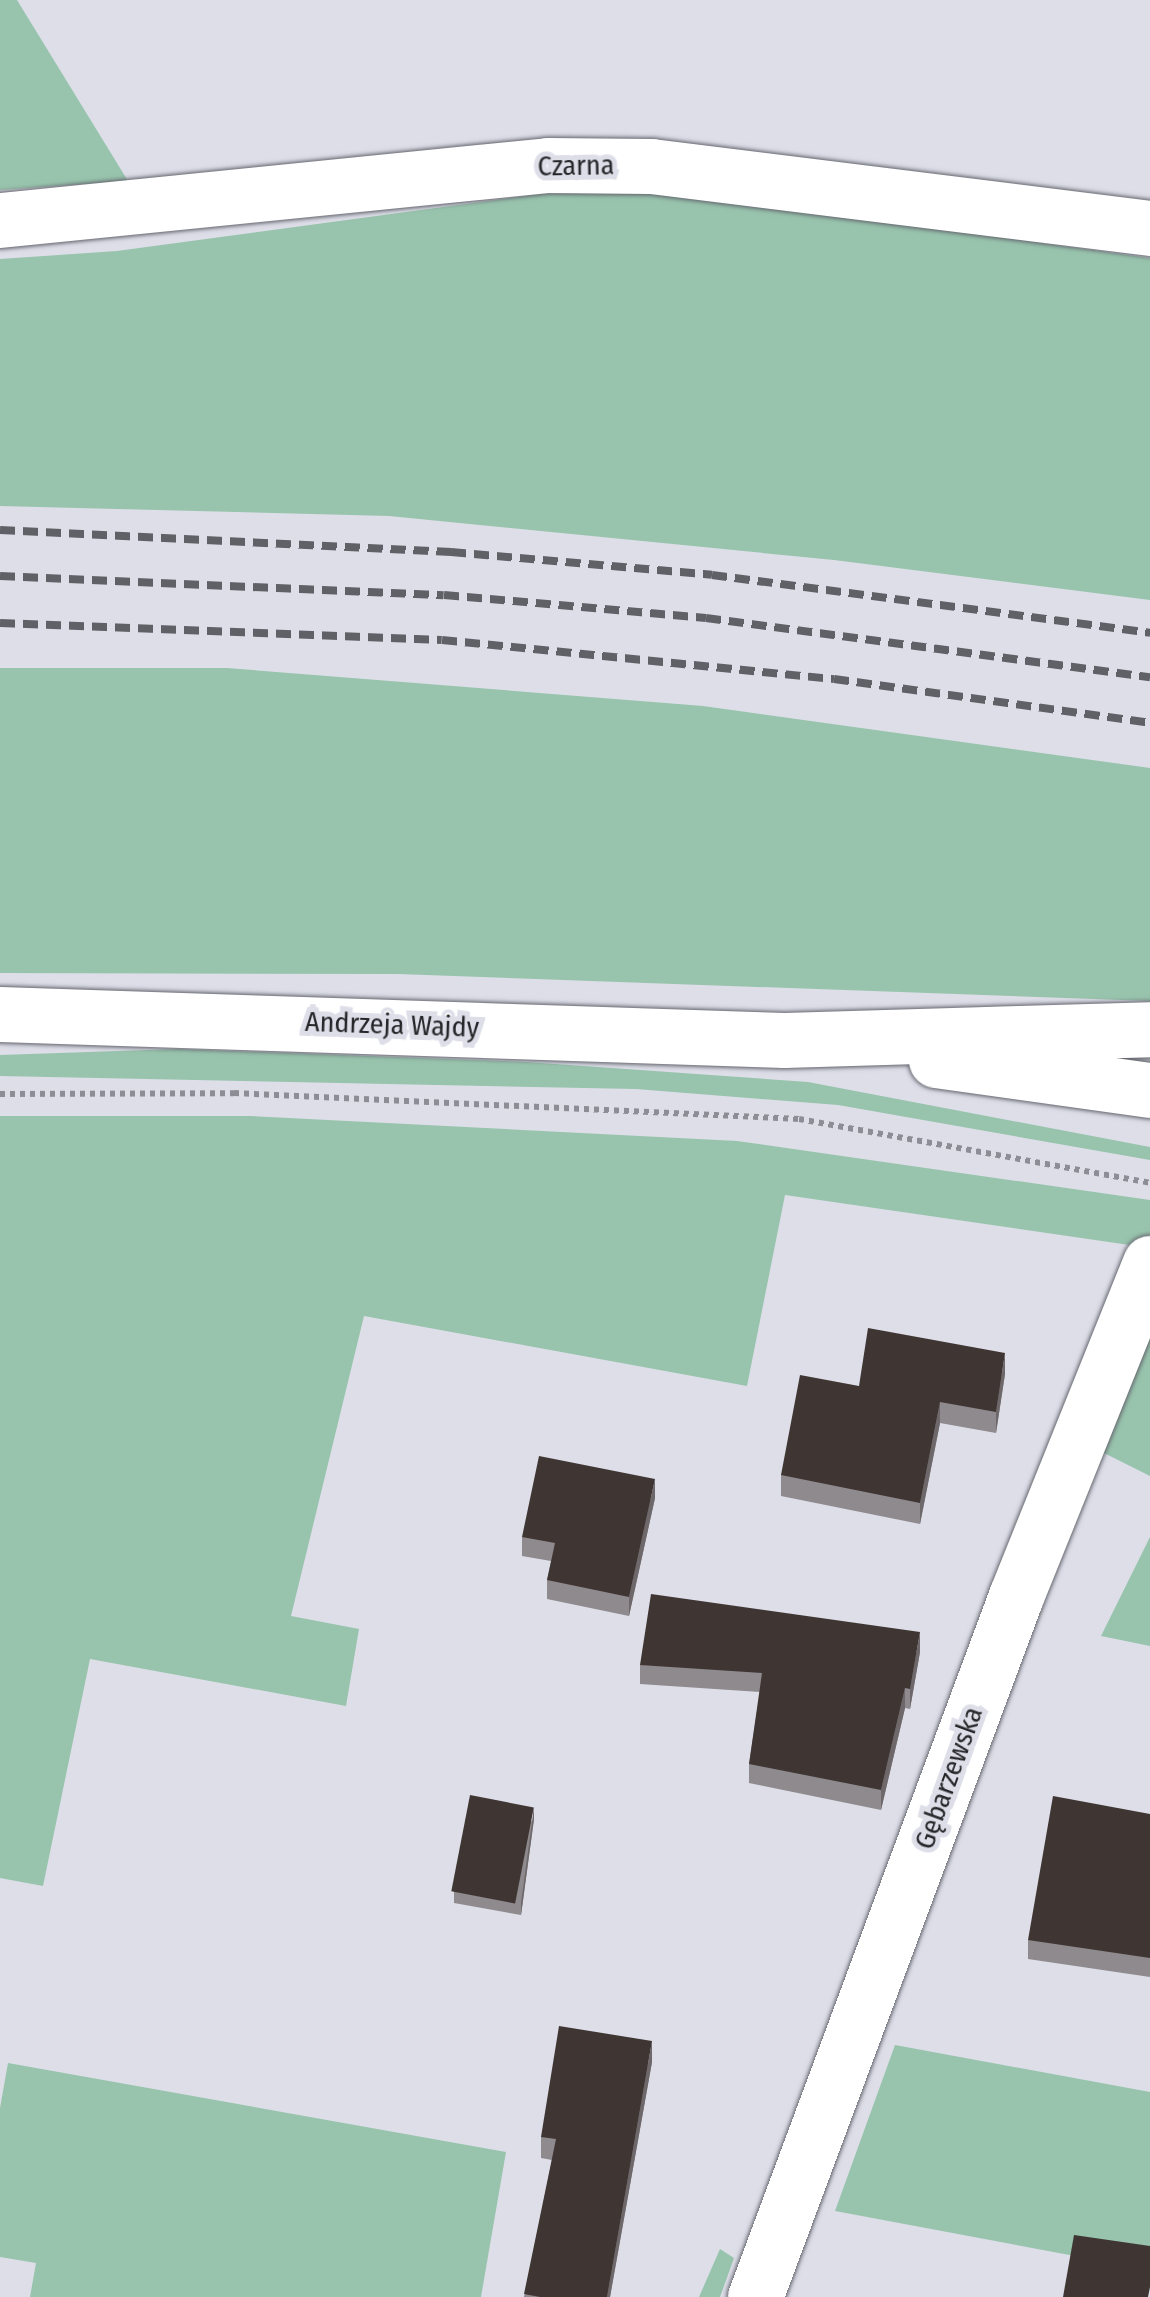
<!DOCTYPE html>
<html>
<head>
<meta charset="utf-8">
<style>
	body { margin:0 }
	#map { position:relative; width:1150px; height:2297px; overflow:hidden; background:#dddee8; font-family:"Fira Sans Condensed",sans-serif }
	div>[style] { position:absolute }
	.green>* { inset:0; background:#98c4ad }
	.path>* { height:6px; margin-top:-3px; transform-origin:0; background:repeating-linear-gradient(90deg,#8d8e95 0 5px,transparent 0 10px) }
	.roads { filter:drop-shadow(0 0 2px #65676f) drop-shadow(0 0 2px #65676f) }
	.street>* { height:55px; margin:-27.5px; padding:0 27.5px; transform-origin:27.5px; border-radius:27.5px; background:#fff }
	.secondary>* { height:55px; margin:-27.5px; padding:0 27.5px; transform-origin:27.5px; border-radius:27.5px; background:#fff }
	.rail>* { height:8px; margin-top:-4px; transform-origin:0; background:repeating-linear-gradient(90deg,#606167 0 15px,transparent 0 23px) }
	.wall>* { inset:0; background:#8e8a8e }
	.shaded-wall>* { inset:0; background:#6e686a }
	.building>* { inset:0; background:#3f3634; transform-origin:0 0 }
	span { translate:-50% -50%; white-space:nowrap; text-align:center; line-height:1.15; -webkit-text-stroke:10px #dddee8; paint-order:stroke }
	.street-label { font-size:28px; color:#252629 }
</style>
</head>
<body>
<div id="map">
	<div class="green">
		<div style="clip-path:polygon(0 0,17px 0,128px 181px,0 190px)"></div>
		<div style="clip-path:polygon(612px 192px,716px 198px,1150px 258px,1150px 600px,834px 560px,389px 516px,0 506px,0 259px,117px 251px,540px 194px)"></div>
		<div style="clip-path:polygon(0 668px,227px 668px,703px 706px,1150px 768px,1150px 1001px,398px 974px,0 973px)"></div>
		<div style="clip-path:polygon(177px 1049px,527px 1062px,808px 1082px,1150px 1147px,1150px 1160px,838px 1105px,636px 1089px,0 1076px,0 1055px)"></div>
		<div style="clip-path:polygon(0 1116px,250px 1116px,737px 1141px,1150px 1200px,1150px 1248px,785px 1195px,747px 1386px,364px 1316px,291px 1616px,359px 1629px,346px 1706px,90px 1659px,43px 1886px,0 1878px)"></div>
		<div style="clip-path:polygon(1150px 1331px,1150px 1476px,1098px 1450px)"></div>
		<div style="clip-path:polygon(1150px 1537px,1150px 1646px,1101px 1636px)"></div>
		<div style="clip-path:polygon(895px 2045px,1150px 2092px,1150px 2270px,835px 2211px)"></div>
		<div style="clip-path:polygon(8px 2063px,506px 2152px,481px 2297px,30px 2297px,36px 2263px,0 2257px,0 2108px)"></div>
		<div style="clip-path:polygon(720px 2249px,734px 2258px,720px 2297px,699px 2297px)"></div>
	</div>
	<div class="path">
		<div style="left:0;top:1094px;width:234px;rotate:-0.2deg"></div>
		<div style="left:234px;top:1093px;width:566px;rotate:2.63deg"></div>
		<div style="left:799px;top:1119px;width:357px;rotate:10.3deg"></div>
	</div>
	<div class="roads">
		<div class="street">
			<div style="left:0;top:220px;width:551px;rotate:-5.73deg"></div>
			<div style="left:548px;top:165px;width:103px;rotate:0.6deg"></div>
			<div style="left:651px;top:166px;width:503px;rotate:7.08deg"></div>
			<div style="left:755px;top:2297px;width:748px;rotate:-69.58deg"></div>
			<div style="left:1016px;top:1596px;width:359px;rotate:-68.1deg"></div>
		</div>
		<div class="secondary">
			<div style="left:0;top:1014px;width:784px;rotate:1.9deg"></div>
			<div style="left:784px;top:1040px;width:366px;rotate:-1.7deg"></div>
			<div style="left:936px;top:1060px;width:216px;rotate:8deg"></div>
		</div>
	</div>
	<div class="rail">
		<div style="left:0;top:530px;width:452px;rotate:2.8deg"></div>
		<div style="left:451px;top:552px;width:262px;rotate:5deg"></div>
		<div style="left:712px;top:575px;width:442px;rotate:7.5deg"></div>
		<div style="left:0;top:576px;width:444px;rotate:2.5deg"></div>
		<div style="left:444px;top:595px;width:263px;rotate:5deg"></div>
		<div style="left:706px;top:618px;width:448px;rotate:7.6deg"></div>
		<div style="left:0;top:623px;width:442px;rotate:2.2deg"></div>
		<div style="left:442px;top:640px;width:394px;rotate:5.7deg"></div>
		<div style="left:834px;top:679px;width:319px;rotate:7.9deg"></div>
	</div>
	<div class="wall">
		<div style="clip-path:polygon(1005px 1374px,996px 1433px,940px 1423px,920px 1524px,781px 1496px,781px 1475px,859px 1386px)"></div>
		<div style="clip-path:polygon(655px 1498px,629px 1616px,547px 1599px,547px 1580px,551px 1561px,522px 1556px,522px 1537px)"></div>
		<div style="clip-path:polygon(920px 1652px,910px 1709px,905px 1708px,881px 1810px,749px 1783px,749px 1764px,760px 1692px,640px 1684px,640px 1665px)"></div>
		<div style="clip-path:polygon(1150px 1814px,1150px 1977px,1028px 1959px,1028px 1940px)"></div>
		<div style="clip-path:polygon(534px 1819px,521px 1915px,454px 1903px,454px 1892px)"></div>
		<div style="clip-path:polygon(652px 2062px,610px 2297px,524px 2297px,552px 2160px,541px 2158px,541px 2137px)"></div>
	</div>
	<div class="shaded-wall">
		<div style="clip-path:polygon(1005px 1353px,1005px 1374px,996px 1433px,996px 1412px)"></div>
		<div style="clip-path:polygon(940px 1402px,940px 1423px,920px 1524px,920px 1503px)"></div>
		<div style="clip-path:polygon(655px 1479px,655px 1498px,629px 1616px,629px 1597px)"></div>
		<div style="clip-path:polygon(920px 1632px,920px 1652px,910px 1709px,910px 1689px)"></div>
		<div style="clip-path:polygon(905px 1688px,905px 1708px,881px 1810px,881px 1790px)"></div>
		<div style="clip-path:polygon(534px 1807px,534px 1819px,521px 1915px,521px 1903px)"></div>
		<div style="clip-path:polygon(652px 2041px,652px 2062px,610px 2297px,607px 2297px)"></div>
	</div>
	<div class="building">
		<div style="clip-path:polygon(868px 1328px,1005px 1353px,996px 1412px,940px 1402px,920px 1503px,781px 1475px,800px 1375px,859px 1386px)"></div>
		<div style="clip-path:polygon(539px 1456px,655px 1479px,629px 1597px,547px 1580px,555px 1543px,522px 1537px)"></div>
		<div style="clip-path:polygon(651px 1594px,920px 1632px,910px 1689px,905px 1688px,881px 1790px,749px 1764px,762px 1673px,640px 1665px)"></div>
		<div style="left:470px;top:1795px;width:65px;height:98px;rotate:11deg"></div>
		<div style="clip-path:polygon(1053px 1796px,1150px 1814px,1150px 1958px,1028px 1940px)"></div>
		<div style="clip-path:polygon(559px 2026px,652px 2041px,607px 2297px,540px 2297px,524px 2294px,556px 2139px,541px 2137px)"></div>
		<div style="clip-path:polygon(1074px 2235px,1150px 2246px,1150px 2287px,1148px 2297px,1063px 2297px)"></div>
	</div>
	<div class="street-label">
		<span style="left:576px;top:166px;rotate:-1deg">Czarna</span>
		<span style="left:392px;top:1025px;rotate:2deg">Andrzeja Wajdy</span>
		<span style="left:949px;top:1778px;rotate:-70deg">Gębarzewska</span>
	</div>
</div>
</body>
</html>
